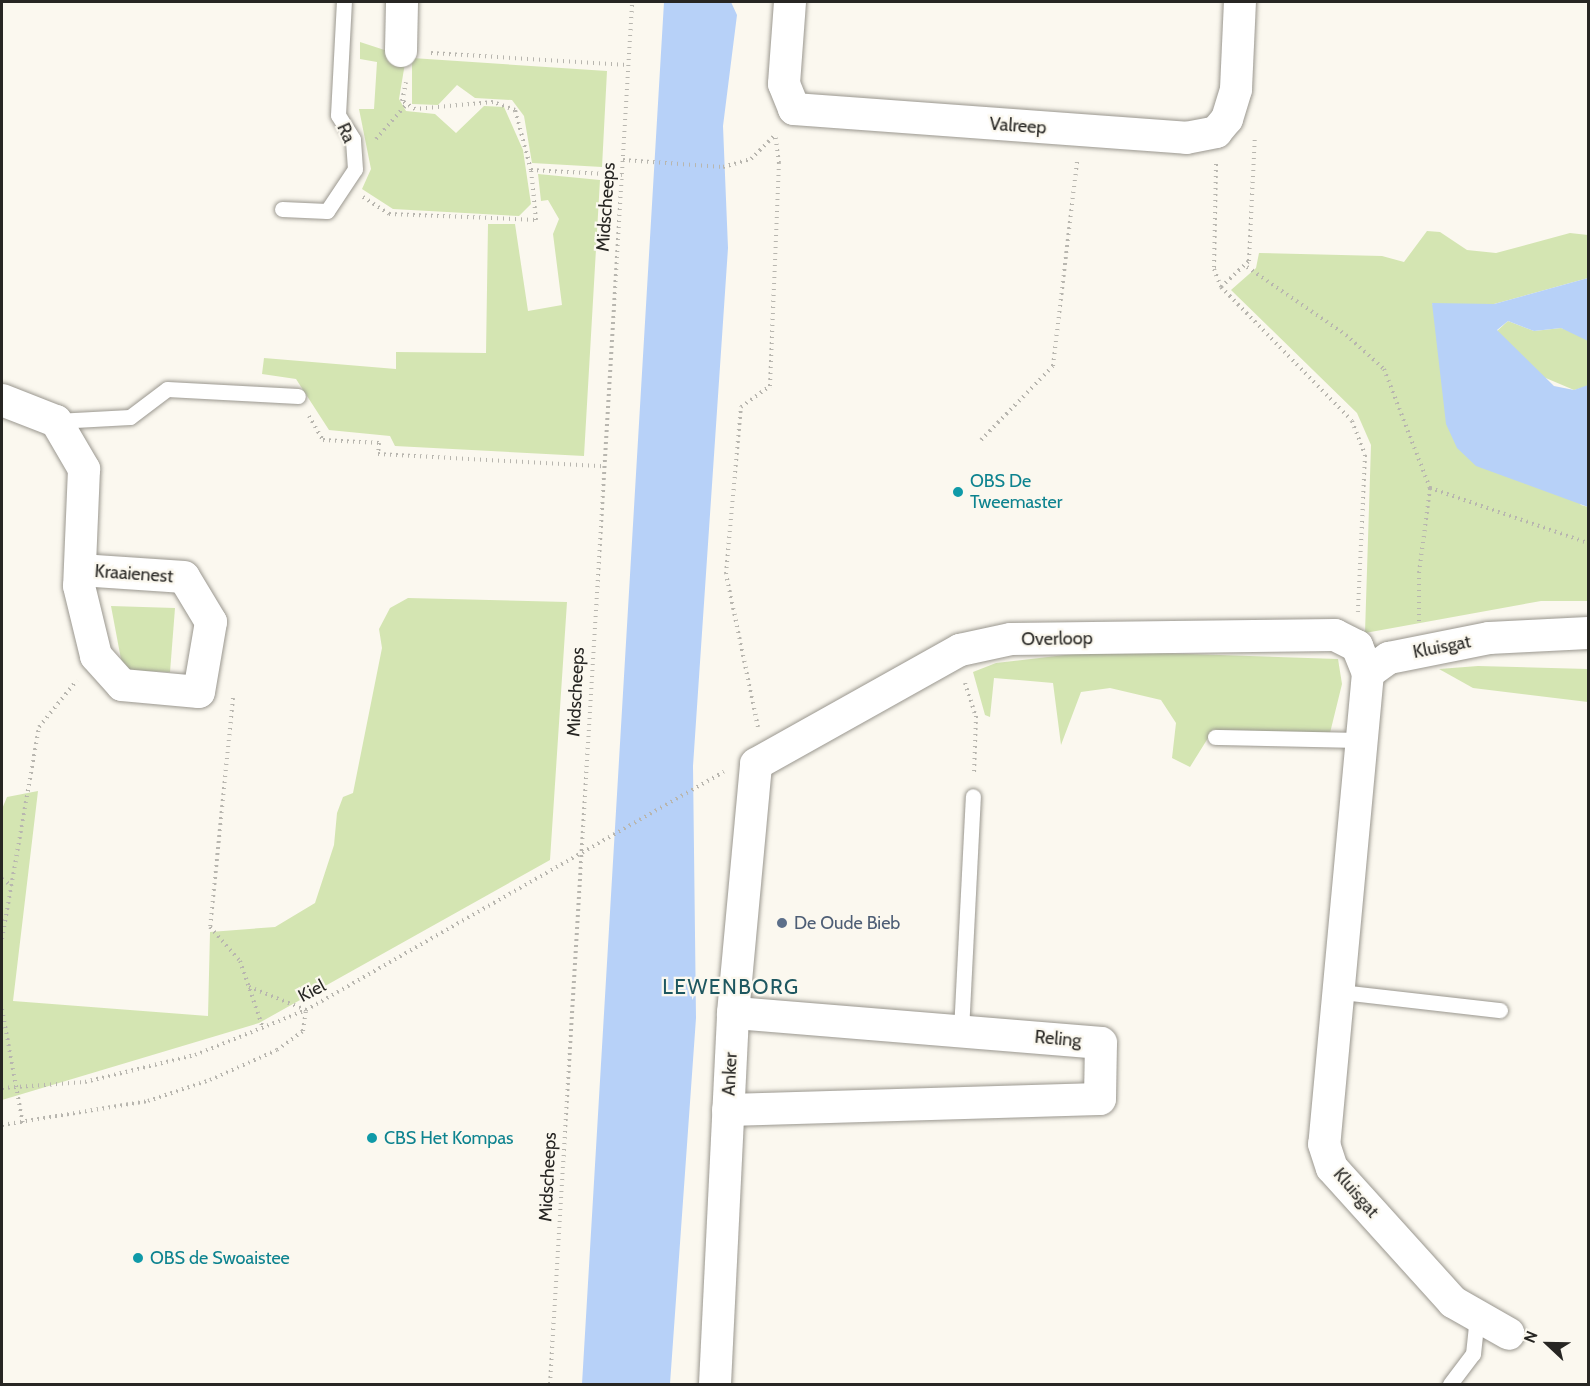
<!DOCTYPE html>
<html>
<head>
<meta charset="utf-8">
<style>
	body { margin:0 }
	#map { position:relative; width:1590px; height:1386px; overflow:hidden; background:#fbf8ef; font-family:Cabin,sans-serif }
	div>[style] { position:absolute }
	.green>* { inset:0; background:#d4e5b2 }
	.water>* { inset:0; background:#b7d1f8 }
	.path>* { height:4px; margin-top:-2px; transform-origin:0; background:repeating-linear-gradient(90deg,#b8b6af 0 1.5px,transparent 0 6px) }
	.roads { filter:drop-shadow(0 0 2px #9a978f) drop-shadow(0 0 2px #9a978f) }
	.lane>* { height:15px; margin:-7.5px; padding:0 7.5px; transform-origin:7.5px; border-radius:7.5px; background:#fff }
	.street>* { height:32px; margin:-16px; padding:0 16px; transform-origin:16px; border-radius:16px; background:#fff }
	.dots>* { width:16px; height:16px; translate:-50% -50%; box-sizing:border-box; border:3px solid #fbf8ef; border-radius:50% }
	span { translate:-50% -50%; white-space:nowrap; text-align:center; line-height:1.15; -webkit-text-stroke:4.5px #fbf8ef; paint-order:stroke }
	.street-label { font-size:18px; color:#272623 }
	.culture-label { font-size:18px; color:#0d838f }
	.left { translate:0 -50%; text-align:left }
	.service-label { font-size:18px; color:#4e5e75 }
	.quarter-label { font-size:21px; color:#1e5760; letter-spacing:1.5px }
	.frame { position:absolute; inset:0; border:3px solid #272623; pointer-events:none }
	.north { position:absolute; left:1518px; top:1314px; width:60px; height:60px; -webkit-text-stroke:4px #fbf8ef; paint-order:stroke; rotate:292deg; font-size:16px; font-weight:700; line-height:24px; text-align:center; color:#272623 }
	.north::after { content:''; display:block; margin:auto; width:21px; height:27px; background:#272623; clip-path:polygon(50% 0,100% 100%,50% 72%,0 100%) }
</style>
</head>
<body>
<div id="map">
	<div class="green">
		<div style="clip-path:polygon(360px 42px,406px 57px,399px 99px,406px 111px,435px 114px,456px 133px,484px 106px,504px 107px,523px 150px,531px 204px,519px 216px,393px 209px,362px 189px,371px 169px,359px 109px,374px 109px,377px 62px,360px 59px)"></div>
		<div style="clip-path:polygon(412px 58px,607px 71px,602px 167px,532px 163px,524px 116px,512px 100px,475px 98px,457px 85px,438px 105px,412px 104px)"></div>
		<div style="clip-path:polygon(538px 174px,600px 180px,584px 456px,395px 446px,390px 436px,329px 430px,296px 379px,262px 374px,264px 358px,396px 369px,396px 352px,486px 353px,488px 224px,515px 224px,528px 311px,562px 305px,553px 234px,559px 219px,548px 200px,541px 201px)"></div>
		<div style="clip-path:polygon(1427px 231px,1440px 232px,1467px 250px,1496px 253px,1570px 233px,1588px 235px,1588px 278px,1494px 304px,1432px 304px,1581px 505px,1588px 507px,1588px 601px,1541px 601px,1365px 633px,1371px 445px,1357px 413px,1231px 290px,1256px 268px,1259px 253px,1382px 256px,1404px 262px)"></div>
		<div style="clip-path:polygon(1508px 321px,1534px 331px,1561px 328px,1583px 335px,1588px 341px,1588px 386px,1574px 390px,1541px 376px,1497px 331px)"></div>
		<div style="clip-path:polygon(408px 598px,567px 602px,550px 860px,259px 1023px,2px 1100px,2px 809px,7px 797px,38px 791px,13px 1001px,208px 1016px,210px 932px,275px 927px,315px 903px,334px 845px,337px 813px,343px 797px,353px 793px,382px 648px,379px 629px,390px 608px)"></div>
		<div style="clip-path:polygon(111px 606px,175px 608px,170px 672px,123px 670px)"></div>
		<div style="clip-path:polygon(1099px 651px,1338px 659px,1342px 684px,1330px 733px,1213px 730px,1190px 767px,1172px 758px,1176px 723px,1161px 700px,1110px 688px,1081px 692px,1061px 745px,1053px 683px,994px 678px,990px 717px,985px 715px,973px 672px,996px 663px)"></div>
		<div style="clip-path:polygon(1478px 666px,1588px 669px,1588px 702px,1473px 688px,1439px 669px)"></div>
	</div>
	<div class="water">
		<div style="clip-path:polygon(664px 2px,731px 2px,737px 15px,723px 126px,728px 248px,693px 766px,696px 1018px,670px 1384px,582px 1384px)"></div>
		<div style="clip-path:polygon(1588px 278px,1588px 341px,1561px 328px,1534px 331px,1508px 321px,1497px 330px,1554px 386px,1574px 390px,1588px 385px,1588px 507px,1476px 466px,1457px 448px,1446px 424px,1432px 303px,1494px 304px)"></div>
	</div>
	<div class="path">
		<div style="left:431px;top:53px;width:197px;rotate:3.5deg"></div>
		<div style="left:376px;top:139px;width:44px;rotate:-48.7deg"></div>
		<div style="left:623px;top:160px;width:100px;rotate:4deg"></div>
		<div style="left:723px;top:167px;width:29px;rotate:-16deg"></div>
		<div style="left:751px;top:159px;width:35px;rotate:-45deg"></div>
		<div style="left:1216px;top:164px;width:105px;rotate:91.1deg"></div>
		<div style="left:1214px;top:269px;width:19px;rotate:69deg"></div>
		<div style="left:1221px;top:287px;width:187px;rotate:45.6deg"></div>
		<div style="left:1352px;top:421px;width:36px;rotate:69deg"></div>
		<div style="left:1365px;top:455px;width:157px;rotate:92.6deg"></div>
		<div style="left:531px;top:170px;width:91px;rotate:3.1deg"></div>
		<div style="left:363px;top:197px;width:31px;rotate:33deg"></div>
		<div style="left:389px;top:214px;width:147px;rotate:2.3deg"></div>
		<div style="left:536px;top:220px;width:50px;rotate:-95.7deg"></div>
		<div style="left:531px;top:170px;width:62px;rotate:-104.9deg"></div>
		<div style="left:515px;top:110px;width:23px;rotate:-160deg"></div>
		<div style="left:493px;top:102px;width:78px;rotate:174.9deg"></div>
		<div style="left:415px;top:109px;width:15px;rotate:-148deg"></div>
		<div style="left:402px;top:101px;width:19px;rotate:-78deg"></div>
		<div style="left:1247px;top:267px;width:120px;rotate:34.5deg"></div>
		<div style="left:1346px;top:335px;width:51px;rotate:41.8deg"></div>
		<div style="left:1384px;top:369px;width:128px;rotate:68.9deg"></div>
		<div style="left:1430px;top:488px;width:167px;rotate:19.2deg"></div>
		<div style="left:1221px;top:287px;width:38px;rotate:-43deg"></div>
		<div style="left:1249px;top:261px;width:126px;rotate:-87.3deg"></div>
		<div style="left:309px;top:416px;width:28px;rotate:60deg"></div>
		<div style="left:323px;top:440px;width:56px;rotate:3.1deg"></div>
		<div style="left:379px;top:443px;width:11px;rotate:95deg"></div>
		<div style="left:378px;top:454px;width:225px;rotate:3.1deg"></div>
		<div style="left:981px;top:440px;width:103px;rotate:-45.8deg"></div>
		<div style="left:1053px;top:366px;width:206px;rotate:-83.3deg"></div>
		<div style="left:1419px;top:621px;width:48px;rotate:-90deg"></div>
		<div style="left:1419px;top:573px;width:86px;rotate:-82.6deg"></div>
		<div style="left:965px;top:683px;width:35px;rotate:72deg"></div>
		<div style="left:976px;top:716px;width:57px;rotate:92deg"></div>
		<div style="left:233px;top:698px;width:230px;rotate:95.7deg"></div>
		<div style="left:210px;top:927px;width:45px;rotate:48.6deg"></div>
		<div style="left:240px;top:961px;width:71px;rotate:71.1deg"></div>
		<div style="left:758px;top:727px;width:156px;rotate:-101.8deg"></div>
		<div style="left:726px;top:574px;width:168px;rotate:-84.9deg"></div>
		<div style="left:741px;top:407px;width:36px;rotate:-36deg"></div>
		<div style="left:770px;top:386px;width:223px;rotate:-87.7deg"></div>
		<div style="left:779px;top:163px;width:28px;rotate:-98deg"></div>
		<div style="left:2px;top:879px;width:12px;rotate:35deg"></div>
		<div style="left:2px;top:939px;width:215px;rotate:-80.1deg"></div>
		<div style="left:39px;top:727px;width:60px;rotate:-51deg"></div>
		<div style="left:2px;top:1009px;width:117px;rotate:79.7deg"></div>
		<div style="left:2px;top:1088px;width:83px;rotate:-4.1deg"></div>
		<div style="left:85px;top:1082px;width:113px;rotate:-13.8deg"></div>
		<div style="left:195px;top:1055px;width:120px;rotate:-22.1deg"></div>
		<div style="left:306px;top:1010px;width:481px;rotate:-29.7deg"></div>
		<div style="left:2px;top:1125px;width:148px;rotate:-9.3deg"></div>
		<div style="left:148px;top:1101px;width:65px;rotate:-18.7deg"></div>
		<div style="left:210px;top:1080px;width:73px;rotate:-24.1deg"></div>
		<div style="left:277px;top:1050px;width:32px;rotate:-36deg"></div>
		<div style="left:303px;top:1031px;width:21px;rotate:-82deg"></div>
		<div style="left:306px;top:1010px;width:64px;rotate:-157.9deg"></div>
		<div style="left:550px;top:1384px;width:1384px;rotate:-86.6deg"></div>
	</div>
	<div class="roads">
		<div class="lane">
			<div style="left:282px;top:209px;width:45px;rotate:2.5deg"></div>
			<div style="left:327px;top:211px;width:50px;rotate:-56.3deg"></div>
			<div style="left:355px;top:169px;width:30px;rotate:-94deg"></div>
			<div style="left:353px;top:139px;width:28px;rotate:-122deg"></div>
			<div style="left:338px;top:115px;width:113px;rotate:-87deg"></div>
			<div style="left:56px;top:421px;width:74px;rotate:-3.1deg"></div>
			<div style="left:130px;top:417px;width:46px;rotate:-37.1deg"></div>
			<div style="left:167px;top:389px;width:131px;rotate:3.1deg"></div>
			<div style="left:1215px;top:737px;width:148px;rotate:1.2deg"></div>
			<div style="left:1341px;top:992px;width:160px;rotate:6.5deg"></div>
			<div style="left:961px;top:1031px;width:235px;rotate:-87.1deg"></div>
			<div style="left:1450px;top:1384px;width:38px;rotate:-53deg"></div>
			<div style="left:1473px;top:1354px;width:36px;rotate:-84deg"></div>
		</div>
		<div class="street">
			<div style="left:790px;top:2px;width:82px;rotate:94.2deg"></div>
			<div style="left:784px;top:84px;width:27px;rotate:68deg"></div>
			<div style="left:794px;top:109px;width:393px;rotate:4.2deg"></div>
			<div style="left:1186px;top:138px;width:31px;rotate:-11deg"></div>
			<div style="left:1216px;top:132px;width:17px;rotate:-50deg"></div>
			<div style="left:1227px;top:119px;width:31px;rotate:-73deg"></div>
			<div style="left:1236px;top:89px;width:87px;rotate:-87.4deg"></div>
			<div style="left:401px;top:51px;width:49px;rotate:-88.8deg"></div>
			<div style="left:2px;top:400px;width:58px;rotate:21.3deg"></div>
			<div style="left:56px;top:421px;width:56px;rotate:59.7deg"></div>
			<div style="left:84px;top:469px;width:117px;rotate:92.4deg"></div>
			<div style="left:79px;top:586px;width:72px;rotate:76.3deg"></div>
			<div style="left:96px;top:656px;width:39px;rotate:48deg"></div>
			<div style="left:122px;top:685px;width:77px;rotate:5.2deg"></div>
			<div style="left:199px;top:692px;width:71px;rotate:-80.3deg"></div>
			<div style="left:211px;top:622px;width:52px;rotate:-121deg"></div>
			<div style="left:184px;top:577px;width:104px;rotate:-176.1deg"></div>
			<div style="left:1368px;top:673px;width:26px;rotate:-36deg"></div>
			<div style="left:1389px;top:658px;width:102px;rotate:-11.3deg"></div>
			<div style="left:1489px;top:638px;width:99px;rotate:-2.9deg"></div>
			<div style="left:728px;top:1110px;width:372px;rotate:-1.7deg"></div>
			<div style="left:1100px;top:1099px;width:56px;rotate:-89deg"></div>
			<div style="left:1101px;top:1043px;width:369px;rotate:-175.3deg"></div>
			<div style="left:715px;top:1384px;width:371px;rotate:-87.2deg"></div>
			<div style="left:733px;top:1013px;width:250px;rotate:-84.7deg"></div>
			<div style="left:756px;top:764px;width:234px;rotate:-29.2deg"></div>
			<div style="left:960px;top:650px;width:52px;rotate:-12.2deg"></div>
			<div style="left:1011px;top:639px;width:324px;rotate:-0.7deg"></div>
			<div style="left:1335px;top:635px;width:25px;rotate:27deg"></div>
			<div style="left:1357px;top:646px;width:29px;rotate:68deg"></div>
			<div style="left:1368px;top:673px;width:473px;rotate:95.3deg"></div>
			<div style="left:1324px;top:1144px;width:25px;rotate:72deg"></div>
			<div style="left:1332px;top:1168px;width:181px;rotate:47.9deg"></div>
			<div style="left:1453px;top:1302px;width:64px;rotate:29.7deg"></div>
		</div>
	</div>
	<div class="dots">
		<div style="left:958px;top:492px;background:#0f9aa8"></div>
		<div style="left:782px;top:923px;background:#5c6f8a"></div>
		<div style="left:372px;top:1138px;background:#0f9aa8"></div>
		<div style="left:138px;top:1258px;background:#0f9aa8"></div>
	</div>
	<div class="street-label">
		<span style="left:1018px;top:126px;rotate:4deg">Valreep</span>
		<span style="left:346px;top:133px;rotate:66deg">Ra</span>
		<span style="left:606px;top:207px;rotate:-86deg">Midscheeps</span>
		<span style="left:134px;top:574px;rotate:4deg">Kraaienest</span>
		<span style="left:1057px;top:639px;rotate:-1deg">Overloop</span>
		<span style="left:1442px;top:647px;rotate:-11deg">Kluisgat</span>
		<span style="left:576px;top:692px;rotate:-87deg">Midscheeps</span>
		<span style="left:312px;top:991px;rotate:-28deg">Kiel</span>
		<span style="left:1058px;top:1039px;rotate:5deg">Reling</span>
		<span style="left:730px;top:1074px;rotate:-87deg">Anker</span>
		<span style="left:548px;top:1177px;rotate:-87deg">Midscheeps</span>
		<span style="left:1356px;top:1193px;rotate:49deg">Kluisgat</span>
	</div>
	<div class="culture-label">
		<span class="left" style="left:970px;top:492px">OBS De<br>Tweemaster</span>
		<span class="left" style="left:384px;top:1138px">CBS Het Kompas</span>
		<span class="left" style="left:150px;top:1258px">OBS de Swoaistee</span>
	</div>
	<div class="service-label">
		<span class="left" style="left:794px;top:923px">De Oude Bieb</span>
	</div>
	<div class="quarter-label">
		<span style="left:731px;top:987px">LEWENBORG</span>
	</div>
	<div class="frame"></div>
	<div class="north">N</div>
</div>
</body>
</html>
